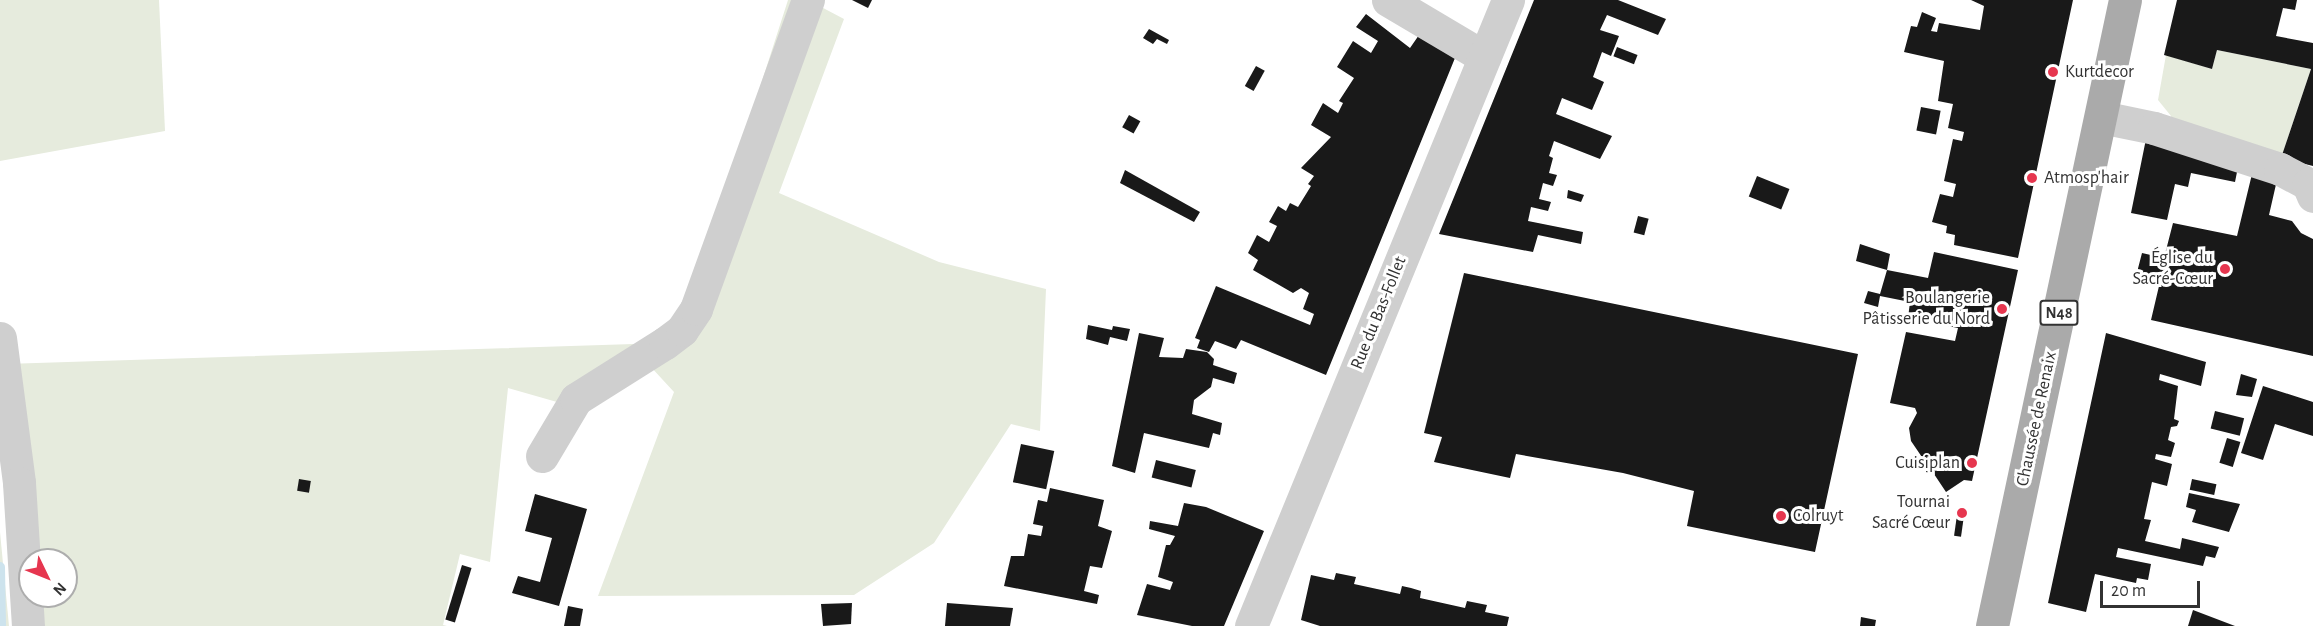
<!DOCTYPE html>
<html>
<head>
<meta charset="utf-8">
<style>
	body { margin:0 }
	#map { position:relative; width:2313px; height:626px; overflow:hidden; background:#fff; font-family:"Alegreya Sans",sans-serif }
	div>[style] { position:absolute }
	.green>* { inset:0; background:#e6ebdd }
	.stream>* { height:10px; margin:-5px; padding:0 5px; transform-origin:5px; border-radius:5px; background:#cde3ed }
	.building>* { inset:0; background:#191919; transform-origin:0 0 }
	.minor>* { height:33px; margin:-16.5px; padding:0 16.5px; transform-origin:16.5px; border-radius:16.5px; background:#cfcfcf }
	.major>* { height:33px; margin:-16.5px; padding:0 16.5px; transform-origin:16.5px; border-radius:16.5px; background:#aaa }
	.dots>* { width:16px; height:16px; translate:-50% -50%; box-sizing:border-box; border:3px solid #fff; border-radius:50% }
	span { translate:-50% -50%; white-space:nowrap; text-align:center; line-height:1.15; -webkit-text-stroke:6px #fff; paint-order:stroke }
	.shield-label span { padding:2px 4px; background:#fff; border:2px solid; border-radius:4px; -webkit-text-stroke-width:0 }
	.shield-label { font-size:16px; color:#323232; font-weight:700 }
	.poi-label { font-size:18px; color:#323232 }
	.left { translate:0 -50%; text-align:left }
	.right { translate:-100% -50%; text-align:right }
	.street-label { font-size:18px; color:#323232 }
	.north { position:absolute; left:18px; top:548px; width:60px; height:60px; box-sizing:border-box; background:#fff; border:2px solid #adadad; border-radius:50%; rotate:133deg; font-size:16px; font-weight:700; line-height:24px; text-align:center; color:#323232 }
	.north::after { content:''; display:block; margin:auto; width:21px; height:27px; background:#e6364f; clip-path:polygon(50% 0,100% 100%,50% 72%,0 100%) }
	.scale { position:absolute; left:2100px; top:581px; width:100px; height:27px; box-sizing:border-box; border:3px solid #323232; border-top:0; padding-left:8px; font-size:18px; line-height:21px; white-space:nowrap; color:#323232; -webkit-text-stroke:4px #fff; paint-order:stroke }
</style>
</head>
<body>
<div id="map">
	<div class="green">
		<div style="clip-path:polygon(0 0,159px 0,165px 131px,0 161px)"></div>
		<div style="clip-path:polygon(788px 0,808px 0,844px 19px,779px 193px,939px 262px,1046px 289px,1040px 431px,1011px 424px,934px 543px,854px 595px,598px 596px,674px 392px,650px 366px,682px 330px)"></div>
		<div style="clip-path:polygon(2217px 50px,2311px 69px,2282px 155px,2170px 121px,2171px 116px,2158px 100px,2166px 55px,2212px 69px)"></div>
		<div style="clip-path:polygon(evenodd,665px 343px,557px 402px,508px 388px,490px 562px,460px 554px,443px 625px,447px 626px,20px 626px,5px 364px,665px 343px,30px 560px,66px 560px,66px 596px,30px 596px,30px 560px)"></div>
		<div style="clip-path:polygon(0 532px,9px 626px,0 626px)"></div>
	</div>
	<div class="stream">
		<div style="left:0;top:567px;width:59px;rotate:89deg"></div>
	</div>
	<div class="building">
		<div style="clip-path:polygon(852px 0,872px 0,868px 8px)"></div>
		<div style="clip-path:polygon(1534px 0,1618px 0,1666px 19px,1658px 35px,1607px 15px,1600px 30px,1619px 36px,1611px 56px,1602px 52px,1593px 77px,1604px 82px,1592px 110px,1562px 98px,1556px 114px,1612px 136px,1600px 159px,1554px 141px,1549px 156px,1553px 158px,1549px 173px,1557px 175px,1553px 186px,1543px 183px,1539px 199px,1551px 202px,1548px 211px,1531px 207px,1528px 221px,1583px 232px,1581px 244px,1538px 235px,1533px 252px,1439px 234px)"></div>
		<div style="clip-path:polygon(1971px 0,2073px 0,2018px 258px,1954px 245px,1955px 235px,1946px 233px,1947px 226px,1932px 222px,1940px 194px,1953px 197px,1956px 184px,1944px 181px,1953px 139px,1962px 141px,1964px 132px,1948px 128px,1953px 104px,1938px 101px,1944px 61px,1904px 52px,1911px 26px,1917px 27px,1922px 12px,1936px 18px,1931px 31px,1937px 32px,1939px 23px,1980px 30px,1984px 6px)"></div>
		<div style="clip-path:polygon(2177px 0,2297px 0,2295px 10px,2283px 8px,2276px 36px,2313px 43px,2313px 166px,2281px 158px,2311px 69px,2217px 50px,2212px 69px,2164px 55px)"></div>
		<div style="clip-path:polygon(1366px 14px,1410px 48px,1419px 35px,1455px 58px,1326px 375px,1241px 340px,1236px 349px,1215px 341px,1209px 352px,1197px 348px,1200px 340px,1195px 338px,1216px 286px,1310px 325px,1314px 314px,1303px 309px,1309px 293px,1301px 288px,1293px 293px,1253px 270px,1258px 260px,1248px 253px,1257px 235px,1269px 242px,1277px 226px,1269px 222px,1278px 206px,1286px 211px,1290px 203px,1298px 207px,1311px 186px,1308px 184px,1314px 176px,1301px 168px,1331px 137px,1311px 125px,1323px 103px,1338px 113px,1343px 103px,1339px 101px,1354px 78px,1337px 67px,1353px 41px,1371px 53px,1378px 41px,1356px 27px)"></div>
		<div style="clip-path:polygon(1149px 29px,1169px 40px,1167px 44px,1157px 39px,1153px 44px,1143px 38px)"></div>
		<div style="left:1617px;top:47px;width:22px;height:10px;rotate:21deg"></div>
		<div style="left:1256px;top:66px;width:10px;height:23px;rotate:29deg"></div>
		<div style="left:1921px;top:107px;width:20px;height:24px;rotate:11deg"></div>
		<div style="left:1129px;top:115px;width:13px;height:14px;rotate:29deg"></div>
		<div style="clip-path:polygon(2146px 139px,2238px 167px,2235px 182px,2191px 173px,2188px 187px,2175px 184px,2167px 220px,2131px 213px)"></div>
		<div style="clip-path:polygon(1125px 170px,1200px 212px,1194px 222px,1120px 183px)"></div>
		<div style="clip-path:polygon(2252px 174px,2277px 180px,2269px 215px,2292px 221px,2301px 233px,2313px 239px,2313px 356px,2151px 320px,2159px 286px,2135px 280px,2142px 253px,2164px 258px,2173px 223px,2237px 236px)"></div>
		<div style="left:1757px;top:176px;width:35px;height:22px;rotate:22deg"></div>
		<div style="clip-path:polygon(1568px 190px,1584px 195px,1581px 202px,1567px 198px)"></div>
		<div style="left:1638px;top:216px;width:11px;height:17px;rotate:15deg"></div>
		<div style="clip-path:polygon(1860px 244px,1890px 254px,1887px 270px,1928px 278px,1934px 252px,2018px 270px,1972px 481px,1964px 480px,1946px 492px,1934px 474px,1926px 472px,1928px 466px,1911px 441px,1909px 428px,1917px 413px,1915px 408px,1890px 403px,1906px 332px,1955px 341px,1958px 328px,1908px 318px,1910px 302px,1880px 296px,1878px 307px,1864px 303px,1868px 291px,1880px 294px,1887px 270px,1856px 261px)"></div>
		<div style="clip-path:polygon(1464px 273px,1858px 354px,1815px 552px,1687px 526px,1694px 491px,1623px 473px,1516px 454px,1510px 478px,1434px 462px,1442px 437px,1424px 433px)"></div>
		<div style="clip-path:polygon(1088px 325px,1112px 330px,1113px 326px,1130px 329px,1127px 341px,1110px 337px,1108px 345px,1086px 339px)"></div>
		<div style="clip-path:polygon(1139px 333px,1164px 338px,1159px 357px,1183px 358px,1186px 349px,1207px 352px,1214px 359px,1213px 365px,1237px 373px,1234px 384px,1213px 378px,1211px 387px,1194px 400px,1192px 414px,1222px 423px,1220px 435px,1213px 433px,1209px 448px,1144px 433px,1135px 473px,1112px 466px)"></div>
		<div style="clip-path:polygon(2106px 333px,2206px 362px,2201px 386px,2160px 374px,2159px 380px,2178px 386px,2174px 419px,2179px 421px,2177px 426px,2171px 427px,2168px 440px,2175px 443px,2171px 457px,2156px 454px,2155px 459px,2172px 464px,2167px 486px,2152px 482px,2144px 519px,2151px 520px,2145px 541px,2180px 549px,2182px 538px,2219px 547px,2215px 558px,2206px 556px,2203px 566px,2118px 548px,2116px 557px,2151px 564px,2148px 580px,2137px 578px,2136px 583px,2095px 574px,2086px 612px,2048px 603px)"></div>
		<div style="clip-path:polygon(2241px 374px,2257px 379px,2252px 397px,2236px 395px)"></div>
		<div style="clip-path:polygon(2263px 386px,2313px 402px,2313px 436px,2275px 424px,2263px 460px,2241px 453px)"></div>
		<div style="left:2215px;top:411px;width:30px;height:18px;rotate:14deg"></div>
		<div style="left:2227px;top:438px;width:14px;height:26px;rotate:17deg"></div>
		<div style="left:1021px;top:444px;width:34px;height:39px;rotate:12deg"></div>
		<div style="left:1156px;top:460px;width:41px;height:18px;rotate:14deg"></div>
		<div style="left:299px;top:479px;width:12px;height:12px;rotate:9deg"></div>
		<div style="left:2192px;top:479px;width:25px;height:11px;rotate:12deg"></div>
		<div style="clip-path:polygon(1050px 488px,1104px 500px,1098px 526px,1112px 531px,1102px 568px,1090px 566px,1084px 591px,1099px 595px,1097px 604px,1004px 586px,1011px 556px,1024px 556px,1028px 534px,1041px 536px,1043px 526px,1033px 524px,1038px 500px,1047px 502px)"></div>
		<div style="clip-path:polygon(2189px 493px,2240px 504px,2229px 532px,2192px 522px,2196px 510px,2186px 507px)"></div>
		<div style="clip-path:polygon(535px 494px,587px 509px,559px 606px,512px 593px,518px 576px,540px 582px,552px 538px,525px 531px)"></div>
		<div style="clip-path:polygon(1184px 503px,1206px 507px,1264px 531px,1224px 626px,1192px 626px,1137px 615px,1147px 584px,1170px 590px,1173px 582px,1158px 577px,1166px 545px,1170px 545px,1175px 536px,1149px 529px,1150px 521px,1178px 526px)"></div>
		<div style="left:1957px;top:515px;width:7px;height:21px;rotate:8deg"></div>
		<div style="left:462px;top:565px;width:10px;height:57px;rotate:17deg"></div>
		<div style="clip-path:polygon(1336px 573px,1356px 577px,1354px 584px,1400px 594px,1402px 586px,1411px 588px,1421px 591px,1420px 598px,1465px 608px,1467px 601px,1487px 605px,1485px 612px,1509px 617px,1507px 626px,1320px 626px,1301px 620px,1311px 575px,1334px 580px)"></div>
		<div style="clip-path:polygon(852px 603px,851px 624px,823px 626px,821px 604px)"></div>
		<div style="clip-path:polygon(947px 603px,1013px 608px,1010px 626px,945px 626px)"></div>
		<div style="clip-path:polygon(568px 606px,583px 609px,580px 626px,564px 626px)"></div>
		<div style="clip-path:polygon(2193px 610px,2235px 626px,2188px 626px)"></div>
		<div style="clip-path:polygon(1861px 617px,1876px 620px,1875px 626px,1860px 626px)"></div>
	</div>
	<div class="minor">
		<div style="left:1388px;top:0;width:112px;rotate:30.7deg"></div>
		<div style="left:2101px;top:117px;width:54px;rotate:11.7deg"></div>
		<div style="left:2154px;top:128px;width:133px;rotate:18deg"></div>
		<div style="left:2280px;top:169px;width:32px;rotate:28deg"></div>
		<div style="left:2308px;top:184px;width:13px;rotate:67deg"></div>
		<div style="left:0;top:338px;width:146px;rotate:82.5deg"></div>
		<div style="left:19px;top:483px;width:143px;rotate:86.4deg"></div>
		<div style="left:542px;top:456px;width:66px;rotate:-59.2deg"></div>
		<div style="left:576px;top:399px;width:105px;rotate:-32.2deg"></div>
		<div style="left:665px;top:343px;width:21px;rotate:-37deg"></div>
		<div style="left:682px;top:330px;width:25px;rotate:-56deg"></div>
		<div style="left:696px;top:309px;width:329px;rotate:-70.1deg"></div>
		<div style="left:1251px;top:626px;width:677px;rotate:-67.68deg"></div>
	</div>
	<div class="major">
		<div style="left:1992px;top:626px;width:640px;rotate:-78.01deg"></div>
	</div>
	<div class="dots">
		<div style="left:2053px;top:72px;background:#e6364f"></div>
		<div style="left:2032px;top:178px;background:#e6364f"></div>
		<div style="left:2225px;top:269px;background:#e6364f"></div>
		<div style="left:2002px;top:309px;background:#e6364f"></div>
		<div style="left:1972px;top:463px;background:#e6364f"></div>
		<div style="left:1962px;top:513px;background:#e6364f"></div>
		<div style="left:1781px;top:516px;background:#e6364f"></div>
	</div>
	<div class="shield-label">
		<span style="left:2059px;top:313px">N48</span>
	</div>
	<div class="poi-label">
		<span class="left" style="left:2065px;top:72px">Kurtdecor</span>
		<span class="left" style="left:2044px;top:178px">Atmosp'hair</span>
		<span class="right" style="left:2213px;top:269px">Église du<br>Sacré-Cœur</span>
		<span class="right" style="left:1990px;top:309px">Boulangerie<br>Pâtisserie du Nord</span>
		<span class="right" style="left:1960px;top:463px">Cuisiplan</span>
		<span class="right" style="left:1950px;top:513px">Tournai<br>Sacré Cœur</span>
		<span class="left" style="left:1793px;top:516px">Colruyt</span>
	</div>
	<div class="street-label">
		<span style="left:1379px;top:313px;rotate:-68deg">Rue du Bas-Follet</span>
		<span style="left:2037px;top:419px;rotate:-78deg">Chaussée de Renaix</span>
	</div>
	<div class="north">N</div>
	<div class="scale">20 m</div>
</div>
</body>
</html>
